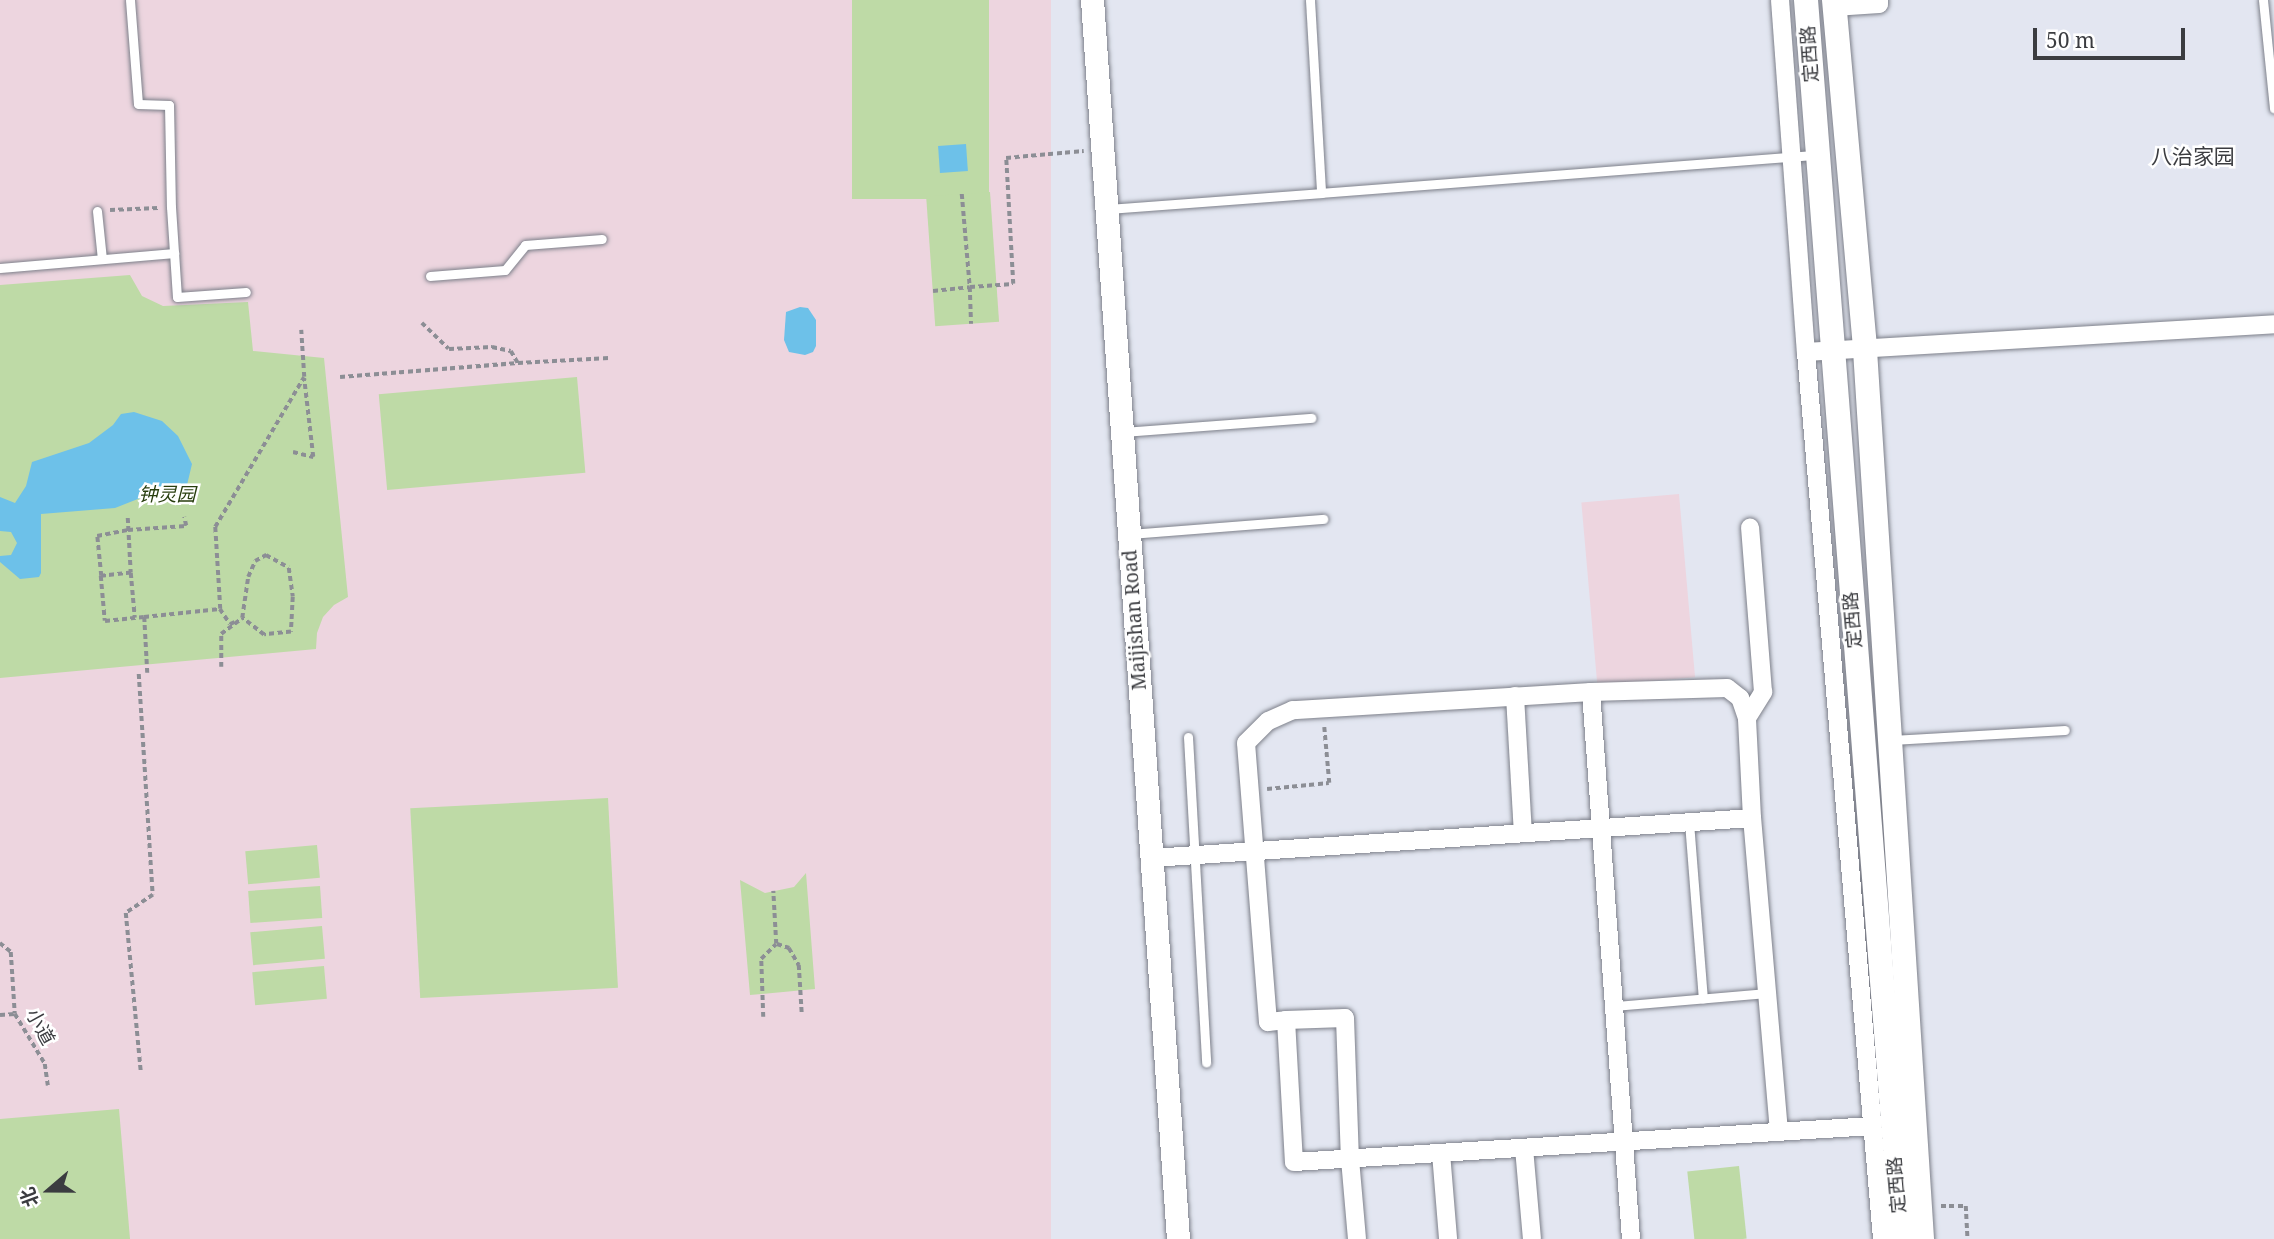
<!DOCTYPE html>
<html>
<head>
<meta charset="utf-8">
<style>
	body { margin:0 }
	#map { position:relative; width:2274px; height:1239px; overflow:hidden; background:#e3e6f1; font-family:"Noto Serif","Noto Sans SC",serif }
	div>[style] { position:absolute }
	.education>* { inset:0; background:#edd5df; transform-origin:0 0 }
	.green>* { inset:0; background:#bedaa6; transform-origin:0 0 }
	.water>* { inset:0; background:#6dc1e9; transform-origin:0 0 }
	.path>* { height:3.5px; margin-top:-1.75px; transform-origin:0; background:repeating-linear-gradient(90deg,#8c8e95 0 5px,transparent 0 8.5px) }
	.roads { filter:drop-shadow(0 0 2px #7d808a) drop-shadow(0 0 2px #7d808a) }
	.service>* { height:9px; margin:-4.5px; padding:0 4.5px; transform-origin:4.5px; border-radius:4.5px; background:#fff }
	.minor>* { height:18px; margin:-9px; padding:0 9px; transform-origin:9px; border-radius:9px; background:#fff }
	.tertiary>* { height:23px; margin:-11.5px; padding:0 11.5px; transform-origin:11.5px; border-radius:11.5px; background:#fff }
	.secondary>* { height:24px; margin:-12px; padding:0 12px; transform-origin:12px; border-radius:12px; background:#fff }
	span { translate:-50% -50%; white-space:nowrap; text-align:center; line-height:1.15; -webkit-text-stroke:5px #fff; paint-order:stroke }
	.street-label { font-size:19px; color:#3b3c40 }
	.park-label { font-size:19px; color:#283e0e; font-style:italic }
	.neighbourhood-label { font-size:21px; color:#3b3c40 }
	.north { position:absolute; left:14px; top:1155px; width:70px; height:70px; -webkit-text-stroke:5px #fff; paint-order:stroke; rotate:250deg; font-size:19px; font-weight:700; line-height:28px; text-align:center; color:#3b3c40 }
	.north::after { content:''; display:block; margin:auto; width:24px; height:32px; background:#3b3c40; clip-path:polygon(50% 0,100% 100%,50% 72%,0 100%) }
	.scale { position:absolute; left:2033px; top:28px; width:152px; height:32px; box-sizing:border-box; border:4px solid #3b3c40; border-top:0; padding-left:9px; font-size:21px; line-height:24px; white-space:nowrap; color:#3b3c40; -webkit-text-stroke:5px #fff; paint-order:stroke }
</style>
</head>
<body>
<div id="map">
	<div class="education">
		<div style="left:0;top:0;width:1051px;height:1239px"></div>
		<div style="left:1679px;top:494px;width:184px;height:98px;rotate:85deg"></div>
	</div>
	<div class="green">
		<div style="left:852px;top:0;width:137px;height:199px"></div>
		<div style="left:990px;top:192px;width:130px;height:64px;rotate:86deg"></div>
		<div style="clip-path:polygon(130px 275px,142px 296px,163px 306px,248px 302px,253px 351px,324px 358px,348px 597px,334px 605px,323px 617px,317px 633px,316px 649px,0 678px,0 285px)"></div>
		<div style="left:577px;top:377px;width:96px;height:199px;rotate:85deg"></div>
		<div style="left:608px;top:798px;width:190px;height:198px;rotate:87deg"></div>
		<div style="left:317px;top:845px;width:33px;height:72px;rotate:85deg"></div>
		<div style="clip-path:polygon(806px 873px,815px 989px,750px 995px,740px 880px,765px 893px,794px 887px)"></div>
		<div style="left:320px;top:886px;width:32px;height:72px;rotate:86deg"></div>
		<div style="left:322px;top:926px;width:33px;height:72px;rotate:85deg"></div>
		<div style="left:324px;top:966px;width:33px;height:72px;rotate:85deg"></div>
		<div style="clip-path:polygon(119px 1109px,130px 1239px,0 1239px,0 1119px)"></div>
		<div style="left:1739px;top:1166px;width:73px;height:52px;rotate:84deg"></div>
	</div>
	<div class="water">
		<div style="left:966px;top:144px;width:27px;height:28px;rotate:86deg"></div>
		<div style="clip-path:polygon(800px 307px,808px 308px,816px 320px,816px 346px,813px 352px,805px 355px,789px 352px,784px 340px,786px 312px)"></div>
		<div style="clip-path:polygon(134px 412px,162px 421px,178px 436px,192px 464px,187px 485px,177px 492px,153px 493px,115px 508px,41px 514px,41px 573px,39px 577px,20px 579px,0 562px,0 556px,11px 555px,17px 543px,11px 532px,0 531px,0 497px,15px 503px,26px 486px,32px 462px,89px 443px,113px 425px,121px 414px)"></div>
	</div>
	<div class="path">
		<div style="left:962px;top:194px;width:93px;rotate:85.1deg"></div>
		<div style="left:970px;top:287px;width:43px;rotate:-4deg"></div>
		<div style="left:1013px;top:284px;width:126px;rotate:-93.2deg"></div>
		<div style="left:1006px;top:158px;width:78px;rotate:-5.1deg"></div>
		<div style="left:110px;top:210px;width:48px;rotate:-2.4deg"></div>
		<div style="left:933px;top:291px;width:37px;rotate:-6deg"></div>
		<div style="left:970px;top:287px;width:37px;rotate:88deg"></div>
		<div style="left:422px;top:323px;width:37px;rotate:44deg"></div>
		<div style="left:449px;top:349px;width:43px;rotate:-2.7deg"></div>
		<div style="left:492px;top:347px;width:19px;rotate:12deg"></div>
		<div style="left:511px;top:351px;width:14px;rotate:60deg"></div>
		<div style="left:518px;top:363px;width:91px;rotate:-3.1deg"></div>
		<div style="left:340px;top:377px;width:179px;rotate:-4.5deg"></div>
		<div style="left:293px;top:452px;width:21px;rotate:14deg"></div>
		<div style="left:313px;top:457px;width:79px;rotate:-96.6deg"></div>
		<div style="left:128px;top:518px;width:55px;rotate:86.9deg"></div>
		<div style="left:131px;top:573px;width:30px;rotate:174deg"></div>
		<div style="left:101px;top:576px;width:45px;rotate:84.9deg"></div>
		<div style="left:105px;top:621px;width:39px;rotate:-6deg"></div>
		<div style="left:131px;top:573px;width:45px;rotate:84.9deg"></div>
		<div style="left:101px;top:576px;width:40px;rotate:-95.7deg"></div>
		<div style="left:97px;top:536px;width:32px;rotate:-11deg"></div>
		<div style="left:128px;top:530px;width:58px;rotate:-3.9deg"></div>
		<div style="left:186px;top:526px;width:9px;rotate:-103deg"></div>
		<div style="left:220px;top:609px;width:18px;rotate:56deg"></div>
		<div style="left:230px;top:624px;width:8px;rotate:-23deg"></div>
		<div style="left:221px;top:667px;width:33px;rotate:-90deg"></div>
		<div style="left:221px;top:634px;width:26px;rotate:-37deg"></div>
		<div style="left:242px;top:618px;width:41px;rotate:-81.7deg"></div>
		<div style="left:248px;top:577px;width:17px;rotate:-66deg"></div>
		<div style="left:255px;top:561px;width:13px;rotate:-29deg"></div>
		<div style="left:266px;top:555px;width:26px;rotate:29deg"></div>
		<div style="left:289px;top:568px;width:29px;rotate:82deg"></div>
		<div style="left:293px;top:597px;width:35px;rotate:93deg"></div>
		<div style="left:291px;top:632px;width:27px;rotate:174deg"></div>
		<div style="left:264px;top:635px;width:28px;rotate:-142deg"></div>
		<div style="left:147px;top:673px;width:56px;rotate:-93.1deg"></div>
		<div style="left:144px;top:617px;width:76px;rotate:-6deg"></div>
		<div style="left:220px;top:609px;width:82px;rotate:-93.5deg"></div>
		<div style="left:215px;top:527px;width:174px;rotate:-59.3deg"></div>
		<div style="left:304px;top:377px;width:47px;rotate:-93.7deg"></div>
		<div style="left:139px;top:674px;width:221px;rotate:86.4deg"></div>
		<div style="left:153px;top:895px;width:32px;rotate:146deg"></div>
		<div style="left:126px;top:913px;width:159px;rotate:84.6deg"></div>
		<div style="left:1267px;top:789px;width:62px;rotate:-5.5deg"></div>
		<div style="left:1329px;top:783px;width:56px;rotate:-95.1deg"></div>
		<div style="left:0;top:943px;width:14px;rotate:39deg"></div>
		<div style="left:11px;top:952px;width:62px;rotate:86.3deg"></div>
		<div style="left:15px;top:1014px;width:58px;rotate:59deg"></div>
		<div style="left:45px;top:1064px;width:22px;rotate:82deg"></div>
		<div style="left:777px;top:944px;width:13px;rotate:18deg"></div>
		<div style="left:789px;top:948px;width:20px;rotate:60deg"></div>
		<div style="left:799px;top:965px;width:49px;rotate:86.5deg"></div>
		<div style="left:0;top:1015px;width:15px;rotate:-4deg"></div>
		<div style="left:763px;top:1017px;width:58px;rotate:-92deg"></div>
		<div style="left:761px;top:959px;width:21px;rotate:-45deg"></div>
		<div style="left:776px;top:944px;width:53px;rotate:-93.2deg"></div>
		<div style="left:1941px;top:1206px;width:25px"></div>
		<div style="left:1966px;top:1206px;width:33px;rotate:87deg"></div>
	</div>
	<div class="roads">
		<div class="service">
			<div style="left:130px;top:0;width:104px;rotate:85.6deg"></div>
			<div style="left:138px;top:104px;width:31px;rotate:2deg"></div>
			<div style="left:169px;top:105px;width:102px;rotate:88.9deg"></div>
			<div style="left:171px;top:207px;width:90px;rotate:86.2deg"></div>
			<div style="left:177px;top:297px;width:69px;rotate:-4.1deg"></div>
			<div style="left:1310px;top:0;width:193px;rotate:86.7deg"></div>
			<div style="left:1321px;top:193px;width:496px;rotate:-4.4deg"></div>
			<div style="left:2263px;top:0;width:109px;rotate:84.2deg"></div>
			<div style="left:1109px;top:209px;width:213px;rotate:-4.3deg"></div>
			<div style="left:97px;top:211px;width:48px;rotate:84.1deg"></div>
			<div style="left:0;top:268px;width:175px;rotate:-4.9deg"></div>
			<div style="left:430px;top:276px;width:75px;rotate:-4.6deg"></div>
			<div style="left:505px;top:270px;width:32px;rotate:-51deg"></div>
			<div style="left:525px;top:245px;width:77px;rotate:-4.5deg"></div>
			<div style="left:1124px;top:432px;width:188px;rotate:-4.3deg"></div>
			<div style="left:1131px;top:534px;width:193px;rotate:-4.5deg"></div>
			<div style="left:1188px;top:737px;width:326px;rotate:86.8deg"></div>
			<div style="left:1892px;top:740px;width:173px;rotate:-3.3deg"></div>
			<div style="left:1689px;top:822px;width:177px;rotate:85.5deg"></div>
			<div style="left:1615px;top:1006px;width:154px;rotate:-4.9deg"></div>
		</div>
		<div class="minor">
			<div style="left:1780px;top:0;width:353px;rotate:85.8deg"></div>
			<div style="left:1806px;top:352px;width:890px;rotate:85.1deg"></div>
			<div style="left:1834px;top:7px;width:45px;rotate:-3.8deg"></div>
			<div style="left:1879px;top:4px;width:4px;rotate:-90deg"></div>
			<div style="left:1806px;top:352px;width:469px;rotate:-3.4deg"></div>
			<div style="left:1591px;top:692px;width:548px;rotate:85.82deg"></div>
			<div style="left:1515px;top:696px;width:137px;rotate:86.7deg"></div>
			<div style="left:1747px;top:718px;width:31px;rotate:-58deg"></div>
			<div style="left:1763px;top:692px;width:165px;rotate:-94.5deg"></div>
			<div style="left:1152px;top:858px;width:601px;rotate:-3.81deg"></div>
			<div style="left:1286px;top:1020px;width:59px;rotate:-1.9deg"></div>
			<div style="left:1345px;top:1018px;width:141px;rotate:88deg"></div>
			<div style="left:1350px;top:1159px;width:80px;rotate:85deg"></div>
			<div style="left:1779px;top:1132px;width:315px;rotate:-94.9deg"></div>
			<div style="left:1752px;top:818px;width:100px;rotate:-92.9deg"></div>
			<div style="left:1747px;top:718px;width:21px;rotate:-109deg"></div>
			<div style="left:1740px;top:698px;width:16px;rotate:-142deg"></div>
			<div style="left:1727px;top:688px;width:136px;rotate:178.3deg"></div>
			<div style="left:1591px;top:692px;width:299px;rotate:176.5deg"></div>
			<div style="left:1293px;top:710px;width:27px;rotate:156deg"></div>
			<div style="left:1268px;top:721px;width:31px;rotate:135deg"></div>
			<div style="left:1246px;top:743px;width:280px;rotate:85.5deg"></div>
			<div style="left:1268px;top:1022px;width:18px;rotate:-6deg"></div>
			<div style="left:1286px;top:1020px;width:142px;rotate:86.8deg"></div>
			<div style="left:1294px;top:1162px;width:580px;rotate:-3.56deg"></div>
			<div style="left:1524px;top:1148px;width:91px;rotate:85deg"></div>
			<div style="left:1441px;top:1153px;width:86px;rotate:85.3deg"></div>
		</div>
		<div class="tertiary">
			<div style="left:1092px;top:0;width:1242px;rotate:86.03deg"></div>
		</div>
		<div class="secondary">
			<div style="left:1806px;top:0;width:1243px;rotate:85.57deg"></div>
			<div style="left:1834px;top:0;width:351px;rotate:84.9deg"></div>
			<div style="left:1865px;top:350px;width:891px;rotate:86.33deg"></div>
		</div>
	</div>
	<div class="street-label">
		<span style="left:1810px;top:54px;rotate:-94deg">定西路</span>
		<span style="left:1135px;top:620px;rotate:-94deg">Maijishan Road</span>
		<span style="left:1853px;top:620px;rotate:-95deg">定西路</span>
		<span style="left:40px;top:1027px;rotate:61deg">小道</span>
		<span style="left:1897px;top:1185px;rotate:-95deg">定西路</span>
	</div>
	<div class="park-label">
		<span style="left:167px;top:495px">钟灵园</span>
	</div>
	<div class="neighbourhood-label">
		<span style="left:2193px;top:156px">八治家园</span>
	</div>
	<div class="north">北</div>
	<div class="scale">50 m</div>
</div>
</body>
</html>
